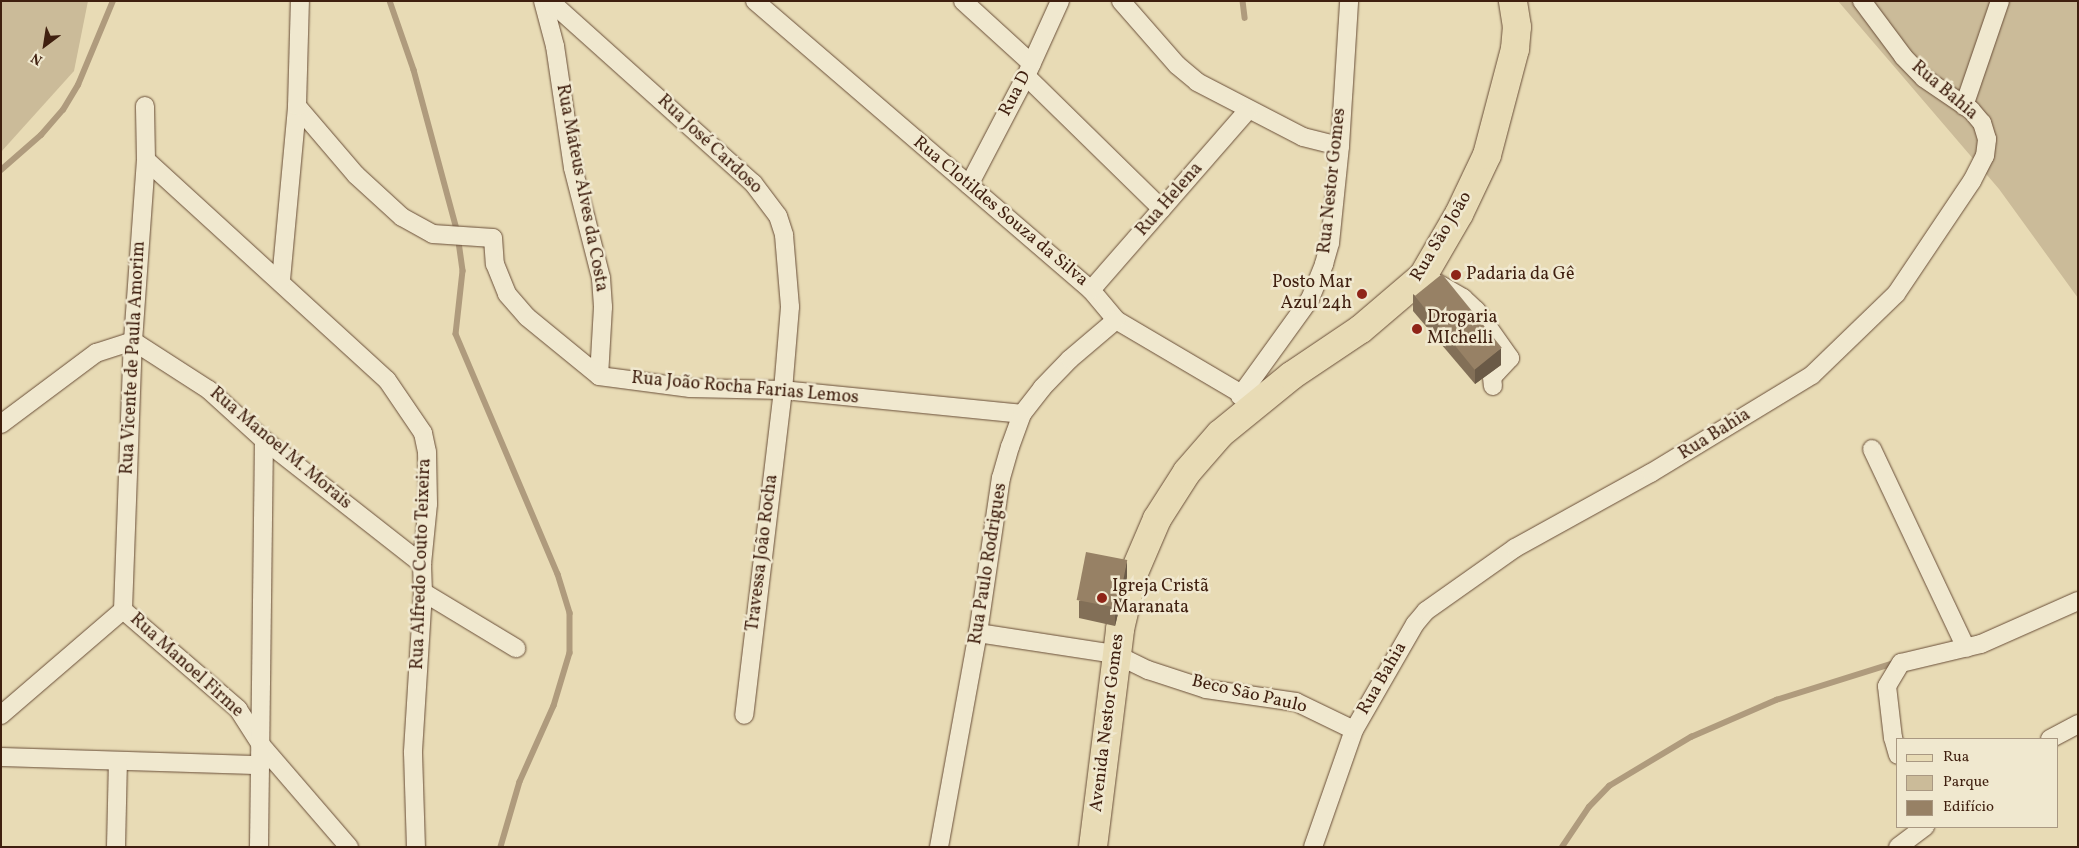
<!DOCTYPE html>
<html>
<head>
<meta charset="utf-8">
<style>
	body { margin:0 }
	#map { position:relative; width:2079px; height:848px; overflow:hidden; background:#e8dbb5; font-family:Vollkorn,serif }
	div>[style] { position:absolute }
	.green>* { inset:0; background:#cbbb99 }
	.stream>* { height:5.5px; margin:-2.75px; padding:0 2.75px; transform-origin:2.75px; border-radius:2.75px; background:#af9b7d }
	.roads { filter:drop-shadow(0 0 1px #694e38) drop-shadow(0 0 1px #694e38) }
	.street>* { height:18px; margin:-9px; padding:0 9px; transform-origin:9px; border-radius:9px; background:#f0e8cf }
	.primary>* { height:28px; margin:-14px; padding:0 14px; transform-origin:14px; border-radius:14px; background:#e8dbb5 }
	.wall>* { inset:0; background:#826f57 }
	.shaded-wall>* { inset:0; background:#6a5a47 }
	.building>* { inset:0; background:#978165; transform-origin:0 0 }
	.dots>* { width:14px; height:14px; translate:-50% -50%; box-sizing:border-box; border:2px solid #f0e8cf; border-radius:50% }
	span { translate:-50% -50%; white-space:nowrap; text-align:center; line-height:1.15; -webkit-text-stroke:5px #f0e8cf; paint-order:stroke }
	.street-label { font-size:18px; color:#3f1f0f }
	.poi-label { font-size:18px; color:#3f1f0f }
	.left { translate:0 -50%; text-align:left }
	.right { translate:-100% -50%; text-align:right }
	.frame { position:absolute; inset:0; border:2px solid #3f1f0f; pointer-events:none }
	.legend { position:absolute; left:1896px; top:738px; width:162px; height:90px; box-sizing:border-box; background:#f0e8cf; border:1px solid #a99882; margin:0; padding:6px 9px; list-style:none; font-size:15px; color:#3f1f0f }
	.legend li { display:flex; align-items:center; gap:10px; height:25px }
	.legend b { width:25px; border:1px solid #a99882 }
	.north { position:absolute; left:20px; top:20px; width:50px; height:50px; -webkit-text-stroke:4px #f0e8cf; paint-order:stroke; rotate:211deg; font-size:14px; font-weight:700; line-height:20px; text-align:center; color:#3f1f0f }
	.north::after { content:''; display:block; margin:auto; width:18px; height:22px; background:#3f1f0f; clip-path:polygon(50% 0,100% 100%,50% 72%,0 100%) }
</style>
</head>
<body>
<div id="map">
	<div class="green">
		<div style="clip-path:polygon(1px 1px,88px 1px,74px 71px,1px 152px)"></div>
		<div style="clip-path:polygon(1838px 1px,2078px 1px,2078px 298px,1999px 189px)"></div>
	</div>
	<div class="stream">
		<div style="left:390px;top:1px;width:73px;rotate:70.8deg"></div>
		<div style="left:414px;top:70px;width:169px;rotate:74.9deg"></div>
		<div style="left:1243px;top:1px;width:17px;rotate:83deg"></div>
		<div style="left:1px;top:170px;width:53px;rotate:-41.2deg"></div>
		<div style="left:41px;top:135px;width:33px;rotate:-49deg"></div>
		<div style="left:63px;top:110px;width:29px;rotate:-59deg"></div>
		<div style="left:78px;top:85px;width:91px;rotate:-67.4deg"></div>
		<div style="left:459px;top:242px;width:29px;rotate:82deg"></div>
		<div style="left:463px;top:271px;width:63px;rotate:96.3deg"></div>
		<div style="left:456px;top:334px;width:261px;rotate:67deg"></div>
		<div style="left:558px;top:574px;width:41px;rotate:72.9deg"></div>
		<div style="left:570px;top:613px;width:40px;rotate:90deg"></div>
		<div style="left:570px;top:653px;width:55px;rotate:106.8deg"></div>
		<div style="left:554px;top:706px;width:83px;rotate:114.1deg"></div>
		<div style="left:520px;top:782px;width:68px;rotate:106.3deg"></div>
		<div style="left:1562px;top:847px;width:48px;rotate:-56deg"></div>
		<div style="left:1589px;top:807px;width:29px;rotate:-46deg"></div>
		<div style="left:1609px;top:786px;width:96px;rotate:-30.9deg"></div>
		<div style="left:1691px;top:737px;width:93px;rotate:-23.5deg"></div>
		<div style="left:1776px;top:700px;width:127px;rotate:-17.4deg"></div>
	</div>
	<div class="roads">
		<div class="street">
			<div style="left:543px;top:1px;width:47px;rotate:75.1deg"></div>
			<div style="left:555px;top:46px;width:123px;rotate:81.6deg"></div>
			<div style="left:573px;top:168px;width:114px;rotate:75.7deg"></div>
			<div style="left:601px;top:278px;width:29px;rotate:86deg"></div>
			<div style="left:603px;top:307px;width:69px;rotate:93.3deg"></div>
			<div style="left:550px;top:1px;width:273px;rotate:41.9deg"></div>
			<div style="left:753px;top:183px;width:41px;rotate:52.9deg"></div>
			<div style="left:778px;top:216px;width:20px;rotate:72deg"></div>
			<div style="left:784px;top:235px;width:72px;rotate:85.2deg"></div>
			<div style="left:790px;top:307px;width:83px;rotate:94.8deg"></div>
			<div style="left:783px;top:390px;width:327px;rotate:96.8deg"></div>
			<div style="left:755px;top:1px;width:443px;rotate:40.7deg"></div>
			<div style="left:1091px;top:290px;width:39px;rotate:50deg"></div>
			<div style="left:1116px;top:320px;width:164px;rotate:30.5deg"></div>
			<div style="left:963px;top:1px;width:93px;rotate:42.4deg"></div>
			<div style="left:1121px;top:1px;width:85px;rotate:48.8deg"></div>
			<div style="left:1177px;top:65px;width:26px;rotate:40deg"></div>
			<div style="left:1197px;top:82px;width:119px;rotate:27.4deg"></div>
			<div style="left:1303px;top:137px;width:38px;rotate:14deg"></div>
			<div style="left:1026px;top:76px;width:190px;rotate:44.4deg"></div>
			<div style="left:297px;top:106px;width:91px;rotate:49.5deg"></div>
			<div style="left:356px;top:175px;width:62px;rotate:42.4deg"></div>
			<div style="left:402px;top:217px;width:35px;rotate:29deg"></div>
			<div style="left:433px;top:234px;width:60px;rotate:3.8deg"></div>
			<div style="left:493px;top:238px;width:26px;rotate:86deg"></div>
			<div style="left:495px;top:264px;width:32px;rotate:68deg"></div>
			<div style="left:507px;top:294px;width:30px;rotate:49deg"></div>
			<div style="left:527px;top:317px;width:93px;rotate:39.3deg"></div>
			<div style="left:599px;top:376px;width:92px;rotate:7.5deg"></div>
			<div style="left:690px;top:388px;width:93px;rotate:1.2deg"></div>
			<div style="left:783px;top:390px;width:240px;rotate:5.7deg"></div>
			<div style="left:1964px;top:106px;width:111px;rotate:-71.1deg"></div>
			<div style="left:146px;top:160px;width:326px;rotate:42.4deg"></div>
			<div style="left:387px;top:380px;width:64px;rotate:55.8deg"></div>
			<div style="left:423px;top:433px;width:19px;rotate:78deg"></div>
			<div style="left:427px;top:452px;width:52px;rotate:88.9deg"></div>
			<div style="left:428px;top:504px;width:60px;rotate:95.7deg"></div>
			<div style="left:422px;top:564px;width:28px;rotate:88deg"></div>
			<div style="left:423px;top:592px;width:161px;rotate:93.6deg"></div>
			<div style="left:413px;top:753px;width:94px;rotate:88.2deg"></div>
			<div style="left:969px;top:185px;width:123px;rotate:-62.4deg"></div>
			<div style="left:1026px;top:76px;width:82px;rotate:-65.6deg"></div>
			<div style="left:281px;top:280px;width:175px;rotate:-84.7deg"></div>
			<div style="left:297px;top:106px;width:105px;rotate:-88.4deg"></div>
			<div style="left:1439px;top:284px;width:28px;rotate:30deg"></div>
			<div style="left:1463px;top:298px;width:18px;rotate:43deg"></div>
			<div style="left:1476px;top:310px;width:59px;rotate:54.7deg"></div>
			<div style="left:1510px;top:358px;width:26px;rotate:133deg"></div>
			<div style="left:1492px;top:377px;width:9px;rotate:84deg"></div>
			<div style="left:1091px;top:290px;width:239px;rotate:-48.9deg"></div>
			<div style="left:1240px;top:396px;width:120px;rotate:-54.2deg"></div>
			<div style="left:1310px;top:299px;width:38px;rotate:-68deg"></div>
			<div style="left:1324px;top:264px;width:22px;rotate:-74deg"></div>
			<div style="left:1330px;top:243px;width:98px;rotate:-84.1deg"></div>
			<div style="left:1340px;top:146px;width:145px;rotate:-86.4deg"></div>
			<div style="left:1px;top:424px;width:119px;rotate:-36.8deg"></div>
			<div style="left:96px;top:353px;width:39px;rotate:-18deg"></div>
			<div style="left:133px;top:341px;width:90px;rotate:32.8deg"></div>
			<div style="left:209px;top:390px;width:74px;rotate:42.3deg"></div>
			<div style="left:264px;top:440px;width:201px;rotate:38.1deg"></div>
			<div style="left:1872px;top:449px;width:220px;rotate:64.7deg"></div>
			<div style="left:423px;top:592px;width:109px;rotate:31.1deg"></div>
			<div style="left:123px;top:610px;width:269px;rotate:-87.9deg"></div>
			<div style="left:133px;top:341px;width:181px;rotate:-85.9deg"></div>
			<div style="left:146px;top:160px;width:54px;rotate:-91.1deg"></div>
			<div style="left:123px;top:610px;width:152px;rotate:40.7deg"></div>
			<div style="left:238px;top:709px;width:43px;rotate:57.4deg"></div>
			<div style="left:261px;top:745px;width:135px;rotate:49.2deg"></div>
			<div style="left:978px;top:633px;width:139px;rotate:8.7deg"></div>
			<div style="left:1115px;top:654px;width:37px;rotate:26deg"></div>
			<div style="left:1148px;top:670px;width:61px;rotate:18.1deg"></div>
			<div style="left:1206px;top:689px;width:91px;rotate:8.2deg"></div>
			<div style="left:1296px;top:702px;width:64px;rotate:25.8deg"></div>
			<div style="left:1px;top:715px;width:161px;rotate:-40.7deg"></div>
			<div style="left:2050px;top:739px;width:32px;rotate:-28deg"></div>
			<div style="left:1898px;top:755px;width:18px;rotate:-106deg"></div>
			<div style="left:1893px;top:738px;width:52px;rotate:-96.6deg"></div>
			<div style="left:1887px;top:686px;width:27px;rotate:-59deg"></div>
			<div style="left:1901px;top:663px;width:82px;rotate:-13.4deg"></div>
			<div style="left:1981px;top:644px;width:106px;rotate:-23.9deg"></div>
			<div style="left:1px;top:757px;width:260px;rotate:1.8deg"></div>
			<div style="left:116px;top:847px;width:85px;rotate:-88.7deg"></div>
			<div style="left:259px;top:847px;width:407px;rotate:-89.3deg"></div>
			<div style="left:939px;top:847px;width:218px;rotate:-79.7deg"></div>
			<div style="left:978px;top:633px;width:157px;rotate:-81.6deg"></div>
			<div style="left:1001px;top:478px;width:32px;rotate:-74deg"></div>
			<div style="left:1010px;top:447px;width:35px;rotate:-70deg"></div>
			<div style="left:1022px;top:414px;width:33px;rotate:-52deg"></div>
			<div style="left:1042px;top:388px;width:40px;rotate:-46deg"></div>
			<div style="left:1070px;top:359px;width:60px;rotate:-40.3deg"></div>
			<div style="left:1313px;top:847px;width:124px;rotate:-70.7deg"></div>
			<div style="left:1354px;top:730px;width:122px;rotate:-60.1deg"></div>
			<div style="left:1415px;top:624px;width:17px;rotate:-50deg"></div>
			<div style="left:1426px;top:611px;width:109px;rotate:-35.3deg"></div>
			<div style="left:1515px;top:548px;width:155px;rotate:-28.9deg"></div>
			<div style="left:1651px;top:473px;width:188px;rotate:-31.3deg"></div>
			<div style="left:1812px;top:375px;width:117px;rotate:-44deg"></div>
			<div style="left:1896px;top:294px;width:136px;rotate:-56.1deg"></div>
			<div style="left:1972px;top:181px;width:28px;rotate:-63deg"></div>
			<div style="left:1985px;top:156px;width:17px;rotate:-83deg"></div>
			<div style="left:1987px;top:139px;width:17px;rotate:-107deg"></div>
			<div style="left:1982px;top:123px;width:17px;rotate:-130deg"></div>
			<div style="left:1971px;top:110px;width:57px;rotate:-145.8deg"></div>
			<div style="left:1924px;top:78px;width:30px;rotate:-134deg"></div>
			<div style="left:1903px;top:56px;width:69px;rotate:-126.7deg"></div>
			<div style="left:1898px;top:847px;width:34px;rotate:-37deg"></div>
		</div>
		<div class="primary">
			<div style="left:1093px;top:847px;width:220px;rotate:-82.9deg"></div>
			<div style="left:1120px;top:629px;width:56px;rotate:-76.5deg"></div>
			<div style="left:1133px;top:575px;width:61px;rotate:-66.8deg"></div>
			<div style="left:1157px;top:519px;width:56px;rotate:-57.4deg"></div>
			<div style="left:1187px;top:472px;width:50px;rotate:-49deg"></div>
			<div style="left:1220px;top:434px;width:92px;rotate:-39.2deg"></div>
			<div style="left:1291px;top:376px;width:84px;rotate:-33.9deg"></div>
			<div style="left:1361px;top:329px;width:82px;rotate:-40.5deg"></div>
			<div style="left:1423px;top:276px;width:72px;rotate:-59.9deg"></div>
			<div style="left:1459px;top:214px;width:65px;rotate:-64.6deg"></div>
			<div style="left:1487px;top:155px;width:110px;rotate:-75.2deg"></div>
			<div style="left:1515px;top:49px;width:22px;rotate:-85deg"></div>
			<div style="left:1517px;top:27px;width:26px;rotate:-99deg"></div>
		</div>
	</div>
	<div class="wall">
		<div style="clip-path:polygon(1413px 294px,1501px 365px,1475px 384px,1413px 311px)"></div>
		<div style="clip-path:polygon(1127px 577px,1115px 626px,1079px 618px,1079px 601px)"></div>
	</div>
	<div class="shaded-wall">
		<div style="clip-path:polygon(1501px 348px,1501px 365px,1475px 384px,1475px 367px)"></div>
		<div style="clip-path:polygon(1127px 560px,1127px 577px,1115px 626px,1115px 609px)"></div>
	</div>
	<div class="building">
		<div style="left:1442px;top:274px;width:95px;height:35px;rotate:51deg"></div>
		<div style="left:1086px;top:552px;width:42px;height:49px;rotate:11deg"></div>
	</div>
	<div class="dots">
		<div style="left:1456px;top:275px;background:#8f2418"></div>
		<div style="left:1362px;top:294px;background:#8f2418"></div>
		<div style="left:1417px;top:329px;background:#8f2418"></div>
		<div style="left:1102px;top:598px;background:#8f2418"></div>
	</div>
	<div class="street-label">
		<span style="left:1944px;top:91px;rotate:40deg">Rua Bahia</span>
		<span style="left:1016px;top:94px;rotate:-62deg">Rua D</span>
		<span style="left:709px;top:145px;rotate:43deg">Rua José Cardoso</span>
		<span style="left:1333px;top:181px;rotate:-84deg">Rua Nestor Gomes</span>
		<span style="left:581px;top:188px;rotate:79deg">Rua Mateus Alves da Costa</span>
		<span style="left:1170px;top:200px;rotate:-49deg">Rua Helena</span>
		<span style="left:1000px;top:212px;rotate:40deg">Rua Clotildes Souza da Silva</span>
		<span style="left:1442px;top:237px;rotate:-59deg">Rua São João</span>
		<span style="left:134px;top:358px;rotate:-87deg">Rua Vicente de Paula Amorim</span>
		<span style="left:745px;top:389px;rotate:5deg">Rua João Rocha Farias Lemos</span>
		<span style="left:1715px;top:435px;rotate:-32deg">Rua Bahia</span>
		<span style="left:280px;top:449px;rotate:40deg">Rua Manoel M. Morais</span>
		<span style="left:763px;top:553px;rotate:-83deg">Travessa João Rocha</span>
		<span style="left:422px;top:564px;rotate:-88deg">Rua Alfredo Couto Teixeira</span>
		<span style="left:989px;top:564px;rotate:-81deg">Rua Paulo Rodrigues</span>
		<span style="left:186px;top:666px;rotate:42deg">Rua Manoel Firme</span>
		<span style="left:1383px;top:679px;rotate:-60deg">Rua Bahia</span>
		<span style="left:1249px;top:695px;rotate:13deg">Beco São Paulo</span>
		<span style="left:1108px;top:723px;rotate:-83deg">Avenida Nestor Gomes</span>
	</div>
	<div class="poi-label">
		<span class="left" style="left:1466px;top:275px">Padaria da Gê</span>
		<span class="right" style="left:1352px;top:294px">Posto Mar<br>Azul 24h</span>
		<span class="left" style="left:1427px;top:329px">Drogaria<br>MIchelli</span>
		<span class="left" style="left:1112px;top:598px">Igreja Cristã<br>Maranata</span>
	</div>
	<div class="frame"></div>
	<ul class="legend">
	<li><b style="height:6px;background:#e8dbb5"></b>Rua</li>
	<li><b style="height:14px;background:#cbbb99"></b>Parque</li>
	<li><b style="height:14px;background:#978165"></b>Edifício</li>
	</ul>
	<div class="north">N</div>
</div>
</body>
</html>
